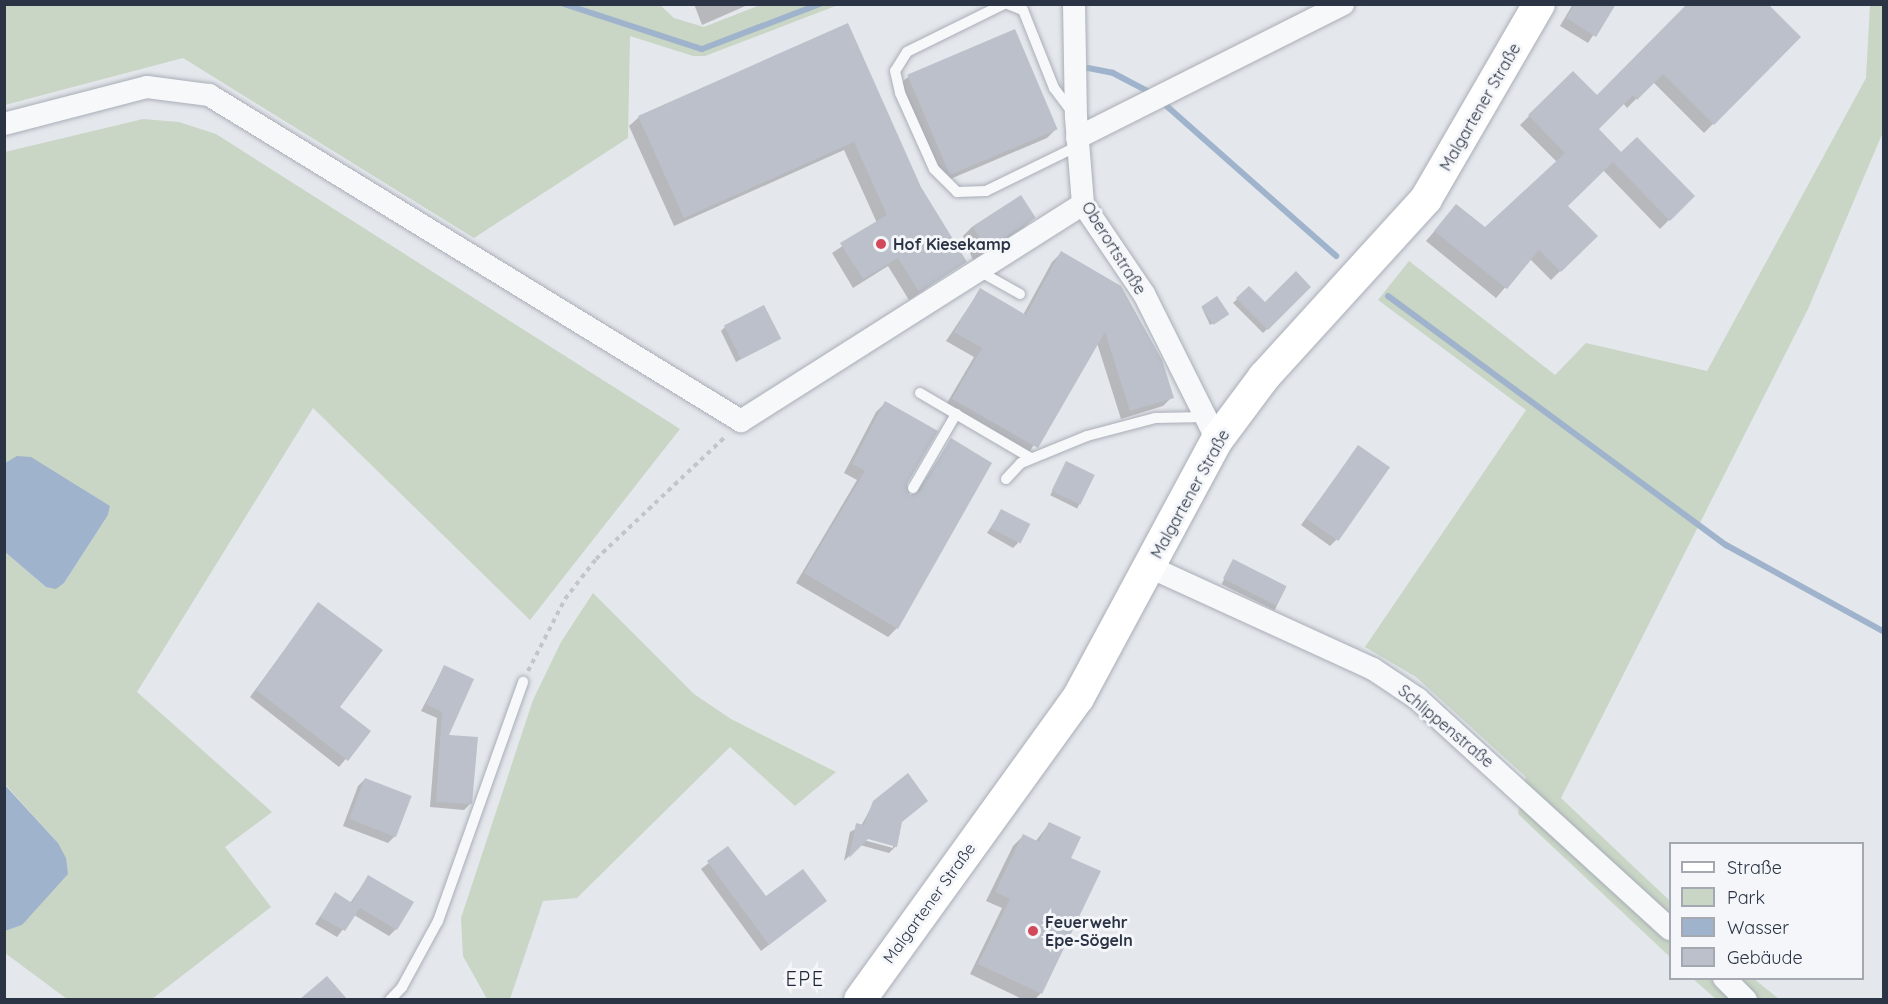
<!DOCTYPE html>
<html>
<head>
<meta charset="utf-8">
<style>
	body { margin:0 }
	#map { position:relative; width:1888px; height:1004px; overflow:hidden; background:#e4e7ec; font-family:Quicksand,sans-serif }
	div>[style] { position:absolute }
	.green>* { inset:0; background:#c9d6c5 }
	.water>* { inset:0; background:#9fb4cc }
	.shadow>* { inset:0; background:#0003; transform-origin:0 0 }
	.stream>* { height:6px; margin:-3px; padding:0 3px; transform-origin:3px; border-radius:3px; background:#9fb4cc }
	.building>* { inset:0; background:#bbc0ca; transform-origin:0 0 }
	.path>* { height:4px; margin-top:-2px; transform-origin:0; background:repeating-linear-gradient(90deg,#c2c5cb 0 4.5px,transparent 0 9px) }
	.roads { filter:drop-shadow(0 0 2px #a9aeb7) drop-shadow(0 0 2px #a9aeb7) }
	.lane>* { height:10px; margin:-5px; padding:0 5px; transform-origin:5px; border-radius:5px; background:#f7f8fa }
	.street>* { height:22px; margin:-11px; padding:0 11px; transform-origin:11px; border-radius:11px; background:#f7f8fa }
	.secondary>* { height:32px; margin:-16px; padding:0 16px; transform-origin:16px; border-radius:16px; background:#fff }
	.dots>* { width:16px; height:16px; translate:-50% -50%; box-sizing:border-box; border:3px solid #f4f6f9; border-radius:50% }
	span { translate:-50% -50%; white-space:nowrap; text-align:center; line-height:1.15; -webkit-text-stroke:6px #f4f6f9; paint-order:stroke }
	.street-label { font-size:16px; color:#2b3445 }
	.poi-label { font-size:16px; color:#2b3445; font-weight:700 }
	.left { translate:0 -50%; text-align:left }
	.quarter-label { font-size:20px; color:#1d2536; letter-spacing:1.5px }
	.frame { position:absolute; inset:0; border:6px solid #2b3445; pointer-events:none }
	.legend { position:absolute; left:1669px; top:842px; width:195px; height:138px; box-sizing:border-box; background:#f4f6f9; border:2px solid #a4a8b1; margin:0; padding:8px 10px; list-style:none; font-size:18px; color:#2b3445 }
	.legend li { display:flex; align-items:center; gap:12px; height:30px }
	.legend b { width:30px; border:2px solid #a4a8b1 }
</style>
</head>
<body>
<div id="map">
	<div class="green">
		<div style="clip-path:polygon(659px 4px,674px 18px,704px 27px,760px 5px,838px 5px,705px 56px,693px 56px,630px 36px,628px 138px,474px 238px,183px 58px,5px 105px,5px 5px)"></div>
		<div style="clip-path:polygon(1870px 5px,1883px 5px,1883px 132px,1808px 309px,1561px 798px,1670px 901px,1670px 957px,1518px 814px,1526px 777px,1416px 677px,1365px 647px,1526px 410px,1378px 300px,1409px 261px,1555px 375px,1586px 343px,1707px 371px,1866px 78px)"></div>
		<div style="clip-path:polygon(143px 119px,179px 122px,216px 134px,680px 429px,530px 620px,313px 408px,137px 692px,272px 812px,225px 847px,271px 907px,152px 999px,67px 999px,5px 953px,5px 931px,22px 925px,58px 843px,5px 784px,5px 552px,46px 587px,64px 583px,108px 515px,110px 506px,5px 463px,5px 152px)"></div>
		<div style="clip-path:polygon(593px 593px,694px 694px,731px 719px,836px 772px,795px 806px,730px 747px,577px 898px,543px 901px,510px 999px,487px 999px,463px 956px,461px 918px,533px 700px,561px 642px)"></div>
		<div style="clip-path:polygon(1693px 979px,1754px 979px,1779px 999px,1716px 999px)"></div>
	</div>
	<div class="water">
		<div style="clip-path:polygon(17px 456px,31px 457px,110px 506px,108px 515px,64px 583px,56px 589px,46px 587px,5px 552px,5px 463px)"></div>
		<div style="clip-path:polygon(4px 784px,58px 843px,66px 858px,68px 874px,22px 925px,5px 931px)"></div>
	</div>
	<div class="shadow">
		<div style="clip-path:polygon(694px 4px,750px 4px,702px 25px)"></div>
		<div style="clip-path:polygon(1573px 4px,1614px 4px,1588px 43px,1560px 26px)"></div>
		<div style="clip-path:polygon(1689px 4px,1799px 37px,1704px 133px,1653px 82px,1627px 108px,1623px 103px,1597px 129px,1621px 154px,1693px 196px,1660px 229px,1603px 170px,1566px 206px,1596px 236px,1551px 280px,1530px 259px,1496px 298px,1426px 241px,1456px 206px,1485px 229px,1557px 162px,1520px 125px,1573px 73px,1597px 97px)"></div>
		<div style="clip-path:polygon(847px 25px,919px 188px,965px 262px,909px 300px,888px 266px,853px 288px,832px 253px,877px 223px,844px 150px,674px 226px,629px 126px,639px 117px)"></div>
		<div style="clip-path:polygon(908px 77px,1056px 129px,1047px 138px,941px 183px,898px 86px)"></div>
		<div style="clip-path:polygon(1034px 218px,1024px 227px,973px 260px,963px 236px,972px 227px)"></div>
		<div style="clip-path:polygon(1061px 253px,1172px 397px,1163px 406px,1121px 419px,1097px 343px,1027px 456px,944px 408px,974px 357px,946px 341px,980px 290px,1023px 315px,1052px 262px)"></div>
		<div style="clip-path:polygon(1309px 287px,1263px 333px,1233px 303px,1249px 288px,1265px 304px)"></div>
		<div style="clip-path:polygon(1202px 308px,1226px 316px,1210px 325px)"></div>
		<div style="clip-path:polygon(725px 327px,779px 338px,736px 362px,721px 331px)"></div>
		<div style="clip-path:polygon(885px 403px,909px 497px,915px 495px,951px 440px,897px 628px,888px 637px,796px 583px,857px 480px,844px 473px,876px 412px)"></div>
		<div style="clip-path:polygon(1358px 447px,1337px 539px,1330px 546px,1301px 525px)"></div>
		<div style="left:1066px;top:463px;width:30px;height:36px;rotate:26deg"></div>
		<div style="clip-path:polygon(1002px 510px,1018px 543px,1013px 548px,987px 533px)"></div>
		<div style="left:1233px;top:561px;width:59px;height:26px;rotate:26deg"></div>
		<div style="clip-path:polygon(318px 604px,338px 708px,369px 731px,339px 767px,250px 697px)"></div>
		<div style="clip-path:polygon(444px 667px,447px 737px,470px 804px,464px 810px,430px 807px,437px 718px,421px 711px)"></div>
		<div style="clip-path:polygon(365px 779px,395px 836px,388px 843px,343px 826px,358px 786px)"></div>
		<div style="clip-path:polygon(evenodd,874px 802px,900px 823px,896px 846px,889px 853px,860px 845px,844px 861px,850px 832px,861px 826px,874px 802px,861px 836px,893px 845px,893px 848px,860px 839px,861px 836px)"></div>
		<div style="clip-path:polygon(1049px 824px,1069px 858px,1099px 872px,1041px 993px,1034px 1000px,1024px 1000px,970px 974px,1002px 908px,986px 901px,1013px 846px,1023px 836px,1035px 842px)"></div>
		<div style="clip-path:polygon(728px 848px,765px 898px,825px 901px,761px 951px,701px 869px)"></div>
		<div style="clip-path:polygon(368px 877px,396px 929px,389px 936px,354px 915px,337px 937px,315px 924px,335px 894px,350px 903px)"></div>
	</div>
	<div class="stream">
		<div style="left:564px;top:4px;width:145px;rotate:18.1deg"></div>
		<div style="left:702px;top:49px;width:126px;rotate:-20.9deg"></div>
		<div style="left:1088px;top:68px;width:25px;rotate:11deg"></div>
		<div style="left:1113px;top:73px;width:45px;rotate:27.7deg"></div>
		<div style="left:1161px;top:101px;width:234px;rotate:41.5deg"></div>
		<div style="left:1388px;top:296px;width:420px;rotate:36.4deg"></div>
		<div style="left:1726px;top:545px;width:180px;rotate:28.8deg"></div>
	</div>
	<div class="building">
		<div style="clip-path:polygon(1575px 4px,1616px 4px,1596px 37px,1566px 18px)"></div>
		<div style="clip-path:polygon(1687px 4px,1768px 4px,1801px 37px,1714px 125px,1663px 74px,1637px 100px,1633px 95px,1599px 129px,1621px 152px,1637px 137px,1695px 196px,1670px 221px,1613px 162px,1568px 206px,1598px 236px,1561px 272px,1539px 250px,1507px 289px,1434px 231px,1456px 204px,1485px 227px,1565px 153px,1528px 115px,1573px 71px,1597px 95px)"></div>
		<div style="clip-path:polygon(848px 23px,921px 187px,967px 262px,919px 292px,898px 258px,863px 279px,840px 243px,887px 215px,854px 142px,684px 218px,638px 116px)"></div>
		<div style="left:1015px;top:29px;width:109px;height:117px;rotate:67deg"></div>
		<div style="left:1021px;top:195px;width:27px;height:58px;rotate:57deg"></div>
		<div style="clip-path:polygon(1061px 251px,1121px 286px,1162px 360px,1174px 398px,1130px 411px,1105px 332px,1038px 448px,952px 399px,982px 348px,954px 332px,980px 288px,1026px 315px)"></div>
		<div style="clip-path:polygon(1296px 271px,1311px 287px,1268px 330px,1236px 298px,1249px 286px,1265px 302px)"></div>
		<div style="left:1217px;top:296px;width:22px;height:19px;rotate:56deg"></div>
		<div style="left:764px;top:305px;width:38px;height:45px;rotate:63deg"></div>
		<div style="clip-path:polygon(885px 401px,938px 431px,907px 484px,910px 495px,919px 492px,951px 438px,992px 463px,898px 629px,804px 573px,865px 471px,852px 464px)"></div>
		<div style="left:1358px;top:445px;width:39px;height:90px;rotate:35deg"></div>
		<div style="left:1066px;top:461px;width:32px;height:33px;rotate:26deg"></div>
		<div style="left:1001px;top:509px;width:33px;height:22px;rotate:27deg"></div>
		<div style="left:1233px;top:559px;width:60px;height:22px;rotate:27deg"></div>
		<div style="clip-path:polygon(318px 602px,383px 650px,340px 707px,371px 731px,348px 761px,256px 690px)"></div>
		<div style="clip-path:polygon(444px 665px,474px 679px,449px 735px,478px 737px,472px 804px,436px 802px,442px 712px,426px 704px)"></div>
		<div style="clip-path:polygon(908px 773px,928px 801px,902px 822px,897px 847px,868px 839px,849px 858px,856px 823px,864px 825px,873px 801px)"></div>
		<div style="left:365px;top:778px;width:50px;height:44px;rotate:21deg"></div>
		<div style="clip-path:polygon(1049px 822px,1081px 837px,1071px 858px,1101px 871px,1042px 994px,978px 964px,1010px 899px,995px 892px,1023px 834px,1039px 842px)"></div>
		<div style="clip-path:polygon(728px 846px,766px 896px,803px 869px,827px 901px,769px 945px,707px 861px)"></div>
		<div style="clip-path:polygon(368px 875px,414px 902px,397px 930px,360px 908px,345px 931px,320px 917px,335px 892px,352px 903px)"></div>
		<div style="clip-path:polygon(327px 976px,347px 999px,300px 999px)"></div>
	</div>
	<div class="path">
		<div style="left:528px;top:671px;width:81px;rotate:-62.8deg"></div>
		<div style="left:565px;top:599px;width:51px;rotate:-52.2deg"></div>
		<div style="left:596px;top:559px;width:179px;rotate:-43.4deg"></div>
	</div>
	<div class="roads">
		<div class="lane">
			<div style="left:1004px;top:4px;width:108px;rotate:153.7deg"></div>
			<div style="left:907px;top:52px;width:22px;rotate:122deg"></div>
			<div style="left:895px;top:71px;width:23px;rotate:77deg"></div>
			<div style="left:900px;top:93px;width:83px;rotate:65.9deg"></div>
			<div style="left:934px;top:169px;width:33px;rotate:45deg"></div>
			<div style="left:957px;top:192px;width:29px;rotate:-2deg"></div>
			<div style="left:986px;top:191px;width:102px;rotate:-26.1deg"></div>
			<div style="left:1008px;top:4px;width:16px;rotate:22deg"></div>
			<div style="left:1023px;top:10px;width:84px;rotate:68.3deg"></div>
			<div style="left:1054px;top:88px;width:30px;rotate:53deg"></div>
			<div style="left:979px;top:271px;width:47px;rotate:29.3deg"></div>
			<div style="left:920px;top:393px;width:129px;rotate:30.4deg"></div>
			<div style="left:1006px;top:479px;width:22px;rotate:-47deg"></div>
			<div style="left:1021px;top:463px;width:71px;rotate:-22.2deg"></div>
			<div style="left:1087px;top:436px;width:70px;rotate:-14.8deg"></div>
			<div style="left:1155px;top:418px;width:51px;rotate:-1.1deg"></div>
			<div style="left:913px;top:488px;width:86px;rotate:-59.8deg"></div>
			<div style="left:390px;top:1000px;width:18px;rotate:-47deg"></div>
			<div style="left:402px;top:987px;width:75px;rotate:-61.4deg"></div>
			<div style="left:438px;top:921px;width:254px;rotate:-70.4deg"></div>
		</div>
		<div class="street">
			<div style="left:1074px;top:4px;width:113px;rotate:89deg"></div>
			<div style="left:1076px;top:117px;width:87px;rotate:85.4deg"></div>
			<div style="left:1083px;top:204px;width:109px;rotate:55.9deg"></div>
			<div style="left:1144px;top:294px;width:163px;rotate:63.4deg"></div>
			<div style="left:4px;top:124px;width:148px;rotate:-14.5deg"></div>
			<div style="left:147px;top:87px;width:63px;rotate:7.4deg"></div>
			<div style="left:209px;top:95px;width:624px;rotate:31.5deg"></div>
			<div style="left:741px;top:421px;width:405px;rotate:-32.4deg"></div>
			<div style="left:1077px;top:138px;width:298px;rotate:-26.7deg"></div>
			<div style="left:1150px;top:567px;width:245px;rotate:24.6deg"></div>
			<div style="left:1373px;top:669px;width:54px;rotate:33.7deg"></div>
			<div style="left:1418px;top:699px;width:341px;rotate:42.4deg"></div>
			<div style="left:1724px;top:978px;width:31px;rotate:45deg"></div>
		</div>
		<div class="secondary">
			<div style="left:860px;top:1000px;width:372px;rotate:-54.2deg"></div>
			<div style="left:1078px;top:698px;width:293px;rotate:-61.7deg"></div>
			<div style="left:1217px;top:440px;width:79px;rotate:-53.3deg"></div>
			<div style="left:1264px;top:377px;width:241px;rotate:-47.7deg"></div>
			<div style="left:1426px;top:199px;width:225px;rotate:-59.9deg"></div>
		</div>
	</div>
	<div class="dots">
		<div style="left:881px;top:244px;background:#d1495b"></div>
		<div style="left:1033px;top:931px;background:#d1495b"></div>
	</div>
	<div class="street-label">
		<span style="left:1480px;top:107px;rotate:-60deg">Malgartener Straße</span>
		<span style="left:1114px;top:248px;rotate:58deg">Oberortstraße</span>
		<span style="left:1190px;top:494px;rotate:-61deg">Malgartener Straße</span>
		<span style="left:1446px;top:726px;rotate:40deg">Schlippenstraße</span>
		<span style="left:929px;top:903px;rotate:-54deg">Malgartener Straße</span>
	</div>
	<div class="poi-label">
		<span class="left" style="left:893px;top:244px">Hof Kiesekamp</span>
		<span class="left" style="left:1045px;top:931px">Feuerwehr<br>Epe-Sögeln</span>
	</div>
	<div class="quarter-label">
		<span style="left:805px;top:978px">EPE</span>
	</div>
	<div class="frame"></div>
	<ul class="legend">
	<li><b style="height:8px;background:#fff"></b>Straße</li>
	<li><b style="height:16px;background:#c9d6c5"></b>Park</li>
	<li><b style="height:16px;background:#9fb4cc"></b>Wasser</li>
	<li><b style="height:16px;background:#bbc0ca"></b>Gebäude</li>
	</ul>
</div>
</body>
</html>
